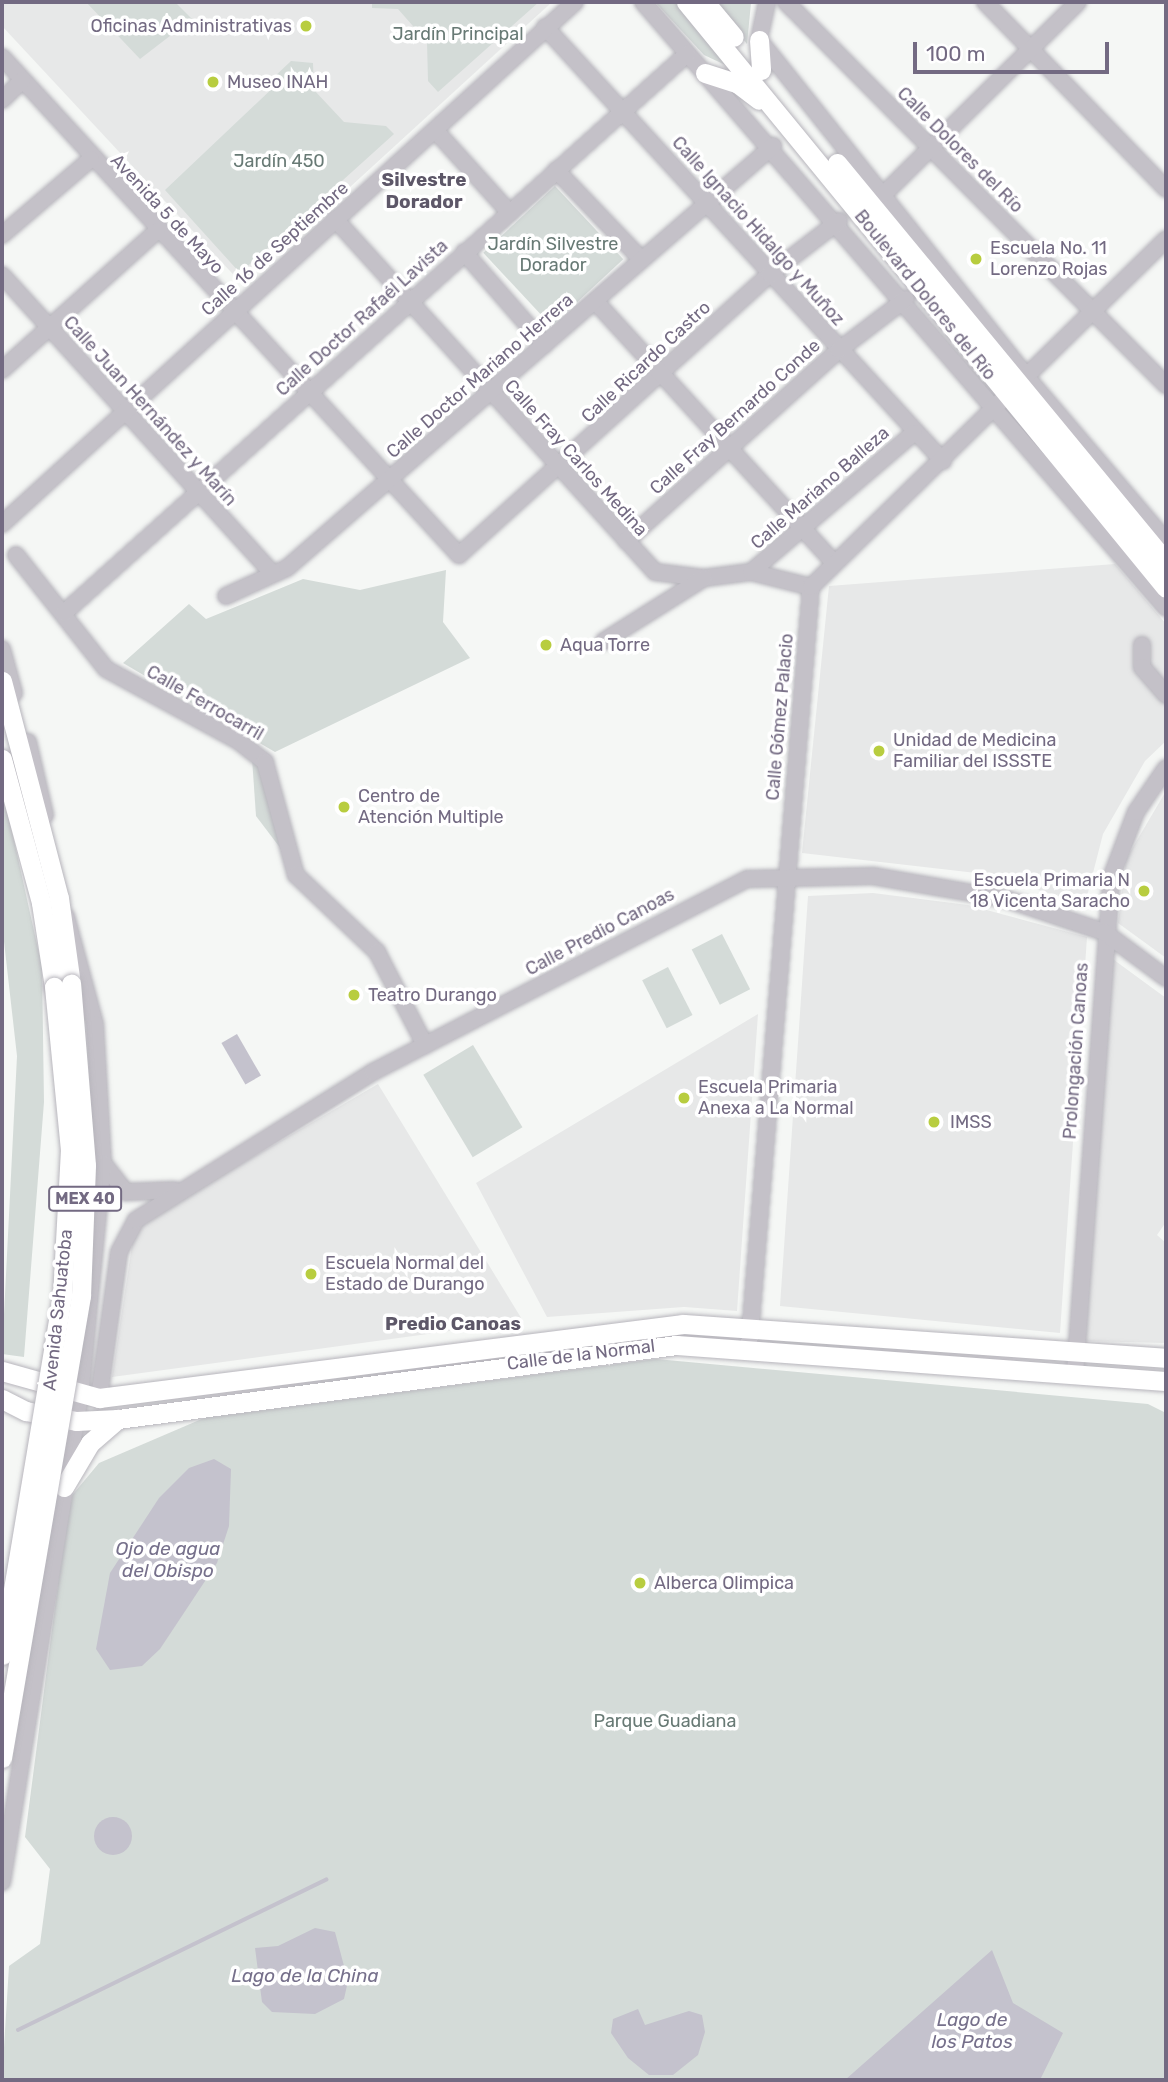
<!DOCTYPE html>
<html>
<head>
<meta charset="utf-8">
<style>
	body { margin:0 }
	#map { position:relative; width:1168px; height:2082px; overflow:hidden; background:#f5f7f5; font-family:Rubik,sans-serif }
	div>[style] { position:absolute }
	.built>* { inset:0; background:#e7e8e8 }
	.green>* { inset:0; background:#d4dbd8; transform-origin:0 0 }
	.water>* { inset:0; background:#c4c2cd; transform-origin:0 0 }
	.round { border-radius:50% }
	.stream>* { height:3.5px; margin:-1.75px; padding:0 1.75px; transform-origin:1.75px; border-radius:1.75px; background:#c4c2cd }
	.roads { filter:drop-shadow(0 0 2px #b7b5bc) drop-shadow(0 0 2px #b7b5bc) }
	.minor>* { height:16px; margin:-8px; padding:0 8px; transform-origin:8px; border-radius:8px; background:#c4c1c8 }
	.major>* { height:19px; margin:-9.5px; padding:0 9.5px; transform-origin:9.5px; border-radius:9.5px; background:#fff }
	.bridges { filter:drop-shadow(0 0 2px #b7b5bc) drop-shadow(0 0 2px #b7b5bc) }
	.major-bridge>* { height:19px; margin:-9.5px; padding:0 9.5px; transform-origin:9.5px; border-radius:9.5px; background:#fff }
	.dots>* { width:19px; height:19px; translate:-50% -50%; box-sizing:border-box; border:4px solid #fff; border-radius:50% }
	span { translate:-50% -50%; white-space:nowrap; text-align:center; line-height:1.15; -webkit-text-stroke:7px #fff; paint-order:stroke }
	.shield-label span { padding:2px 5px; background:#fff; border:2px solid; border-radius:5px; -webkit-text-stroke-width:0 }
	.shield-label { font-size:16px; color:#736a82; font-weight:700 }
	.poi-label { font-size:18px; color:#736a82 }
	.right { translate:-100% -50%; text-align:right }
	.left { translate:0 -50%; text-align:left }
	.park-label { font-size:18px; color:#687a75 }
	.street-label { font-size:18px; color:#736a82 }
	.neighbourhood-label { font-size:19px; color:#5d5768; font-weight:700 }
	.water-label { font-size:19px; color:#76708b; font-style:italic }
	.frame { position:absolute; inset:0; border:4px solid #736a82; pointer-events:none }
	.scale { position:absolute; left:913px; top:42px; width:196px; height:32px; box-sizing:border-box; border:4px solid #736a82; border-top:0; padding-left:9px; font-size:21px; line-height:24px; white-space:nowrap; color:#736a82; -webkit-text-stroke:5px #fff; paint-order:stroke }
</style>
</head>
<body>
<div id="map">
	<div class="built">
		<div style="clip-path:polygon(2px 2px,552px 2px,243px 285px,2px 26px)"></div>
		<div style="clip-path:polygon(1115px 564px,1166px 624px,1166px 741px,1145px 761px,1103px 834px,1085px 904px,985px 874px,802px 853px,829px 586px)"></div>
		<div style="clip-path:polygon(1166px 791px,1166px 958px,1118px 923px,1126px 859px)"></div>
		<div style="clip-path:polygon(873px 893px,968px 905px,1087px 937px,1060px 1333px,780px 1306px,808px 896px)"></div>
		<div style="clip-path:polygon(1110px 957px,1166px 998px,1166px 1222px,1157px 1235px,1166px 1243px,1166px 1343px,1084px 1341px)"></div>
		<div style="clip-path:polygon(758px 1014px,737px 1311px,684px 1307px,547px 1317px,476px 1183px)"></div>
		<div style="clip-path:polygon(378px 1084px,523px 1321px,112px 1377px,135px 1226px)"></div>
	</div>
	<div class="green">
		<div style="clip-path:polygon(86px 2px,175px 2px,192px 19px,140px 59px)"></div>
		<div style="clip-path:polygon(372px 2px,539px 2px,438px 92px,428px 81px,427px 42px,398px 9px,372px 8px)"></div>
		<div style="clip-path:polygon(655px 2px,676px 2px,734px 69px,704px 55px)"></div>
		<div style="clip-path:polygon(713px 2px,751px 3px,747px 44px)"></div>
		<div style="clip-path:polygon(291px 61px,313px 63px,314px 90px,344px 122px,386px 126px,394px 134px,240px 273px,165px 190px,278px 83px,273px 78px)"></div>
		<div style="left:555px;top:186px;width:100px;height:98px;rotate:47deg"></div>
		<div style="clip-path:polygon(446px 570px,443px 622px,470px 658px,275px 752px,123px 663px,189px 604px,206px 619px,303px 579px,360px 590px)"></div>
		<div style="clip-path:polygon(252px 758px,271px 784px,281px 849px,256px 816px)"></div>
		<div style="clip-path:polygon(2px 786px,42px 967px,44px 1102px,24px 1357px,2px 1354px,17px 1056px,2px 924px)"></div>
		<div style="left:722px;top:934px;width:62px;height:34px;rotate:63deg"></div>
		<div style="left:668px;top:967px;width:54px;height:29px;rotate:63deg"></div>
		<div style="left:473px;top:1045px;width:96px;height:58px;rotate:59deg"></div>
		<div style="clip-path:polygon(656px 1359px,1148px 1404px,1166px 1413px,1166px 2080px,2px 2080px,9px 1966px,40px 1944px,50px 1869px,25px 1837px,69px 1499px,99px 1463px,204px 1418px)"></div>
	</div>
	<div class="water">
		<div style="left:237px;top:1034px;width:48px;height:18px;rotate:60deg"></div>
		<div style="clip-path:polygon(214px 1459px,231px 1469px,229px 1526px,217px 1563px,160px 1649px,142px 1666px,110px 1670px,96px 1649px,110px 1573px,159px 1498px,189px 1468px)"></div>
		<div class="round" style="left:94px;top:1817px;width:38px;height:38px"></div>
		<div style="clip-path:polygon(315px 1928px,335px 1932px,348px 1981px,344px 1999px,315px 2014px,272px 2012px,262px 2002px,255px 1948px,278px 1946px)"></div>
		<div style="clip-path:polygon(992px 1950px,1013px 2003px,1063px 2033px,1040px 2080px,845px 2080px)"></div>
		<div style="clip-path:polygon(638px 2009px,645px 2025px,689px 2011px,702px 2015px,705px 2032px,698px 2055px,673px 2075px,649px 2075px,628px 2058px,611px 2033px,613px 2019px)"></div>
	</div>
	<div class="stream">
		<div style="left:18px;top:2030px;width:343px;rotate:-26deg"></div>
	</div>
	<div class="roads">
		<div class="minor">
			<div style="left:643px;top:2px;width:800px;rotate:49.2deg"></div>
			<div style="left:767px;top:2px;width:39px;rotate:102deg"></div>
			<div style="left:759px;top:40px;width:434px;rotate:51.5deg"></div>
			<div style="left:1029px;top:380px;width:211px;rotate:49.6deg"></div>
			<div style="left:786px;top:2px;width:540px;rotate:45.23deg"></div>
			<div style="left:985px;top:2px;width:260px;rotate:45.9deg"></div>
			<div style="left:545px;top:27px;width:589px;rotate:47.48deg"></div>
			<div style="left:2px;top:57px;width:676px;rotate:47.46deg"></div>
			<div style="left:459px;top:555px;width:419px;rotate:-42.1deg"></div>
			<div style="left:770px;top:274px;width:87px;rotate:-37.5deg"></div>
			<div style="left:2px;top:100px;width:28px;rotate:-44deg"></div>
			<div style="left:435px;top:130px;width:110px;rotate:47.9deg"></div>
			<div style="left:556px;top:170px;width:123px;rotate:46.3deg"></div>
			<div style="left:884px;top:194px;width:273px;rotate:-44.7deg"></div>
			<div style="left:335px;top:219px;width:476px;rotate:47.8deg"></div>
			<div style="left:655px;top:572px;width:49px;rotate:7deg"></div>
			<div style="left:704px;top:578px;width:47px;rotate:-7.3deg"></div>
			<div style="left:751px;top:572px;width:62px;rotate:14deg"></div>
			<div style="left:2px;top:235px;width:117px;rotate:-40.5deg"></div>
			<div style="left:464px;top:252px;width:123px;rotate:48.9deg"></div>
			<div style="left:2px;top:275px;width:401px;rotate:47.8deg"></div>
			<div style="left:595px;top:301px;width:355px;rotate:47.6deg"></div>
			<div style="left:2px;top:370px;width:208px;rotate:-41.9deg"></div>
			<div style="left:2px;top:524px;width:775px;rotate:-42.33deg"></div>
			<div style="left:626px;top:541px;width:286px;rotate:-41.9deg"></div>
			<div style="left:839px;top:350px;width:84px;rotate:-37.3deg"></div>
			<div style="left:16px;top:555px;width:145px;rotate:51.7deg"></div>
			<div style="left:106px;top:669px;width:149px;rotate:28.5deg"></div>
			<div style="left:237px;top:740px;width:36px;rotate:38deg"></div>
			<div style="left:265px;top:762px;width:117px;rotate:74.7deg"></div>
			<div style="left:296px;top:875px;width:112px;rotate:43.5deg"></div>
			<div style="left:377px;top:952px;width:105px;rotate:62.7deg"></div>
			<div style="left:751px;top:572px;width:214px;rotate:-40.5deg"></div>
			<div style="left:226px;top:596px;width:67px;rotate:-24.7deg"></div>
			<div style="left:287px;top:568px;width:644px;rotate:-40.97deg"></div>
			<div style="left:64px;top:613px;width:837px;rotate:-41.9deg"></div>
			<div style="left:604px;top:641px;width:118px;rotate:-32.2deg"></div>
			<div style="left:1142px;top:645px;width:22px;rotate:90deg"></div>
			<div style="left:1142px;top:667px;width:37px;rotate:49deg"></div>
			<div style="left:2px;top:649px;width:46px;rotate:74.7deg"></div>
			<div style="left:28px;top:742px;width:75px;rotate:76.9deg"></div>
			<div style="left:66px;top:916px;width:112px;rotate:75deg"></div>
			<div style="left:95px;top:1024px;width:139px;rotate:86.7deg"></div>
			<div style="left:103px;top:1163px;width:37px;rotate:52deg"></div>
			<div style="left:126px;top:1192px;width:48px;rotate:-2.4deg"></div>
			<div style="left:749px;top:1346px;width:762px;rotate:-85.33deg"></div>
			<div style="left:811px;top:587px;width:497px;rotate:-44.4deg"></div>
			<div style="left:1075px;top:1373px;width:496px;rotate:-85.8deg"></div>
			<div style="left:1111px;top:878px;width:71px;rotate:-69.3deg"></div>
			<div style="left:1136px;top:812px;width:53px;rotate:-55.7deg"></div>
			<div style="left:99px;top:1398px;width:147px;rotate:-82.2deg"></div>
			<div style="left:119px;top:1252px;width:36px;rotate:-62deg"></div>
			<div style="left:136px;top:1220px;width:279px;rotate:-32deg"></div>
			<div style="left:373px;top:1072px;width:421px;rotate:-27.3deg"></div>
			<div style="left:747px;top:879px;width:126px;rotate:-1.4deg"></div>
			<div style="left:873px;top:876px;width:135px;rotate:9.8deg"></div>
			<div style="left:1006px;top:899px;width:103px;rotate:18.6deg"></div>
			<div style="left:1104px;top:932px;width:77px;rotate:36.6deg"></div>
			<div style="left:2px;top:1882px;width:491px;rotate:-80.9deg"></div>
			<div style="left:80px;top:1397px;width:235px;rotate:-84.4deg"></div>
		</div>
		<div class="major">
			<div style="left:686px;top:2px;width:757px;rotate:50.68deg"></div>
			<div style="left:705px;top:2px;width:45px;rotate:50.4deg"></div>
			<div style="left:759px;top:40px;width:30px;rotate:86deg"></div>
			<div style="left:705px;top:73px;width:35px;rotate:18deg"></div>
			<div style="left:738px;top:84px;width:26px;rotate:37deg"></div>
			<div style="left:837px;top:163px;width:517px;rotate:50.49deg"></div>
			<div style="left:2px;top:681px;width:224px;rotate:75.3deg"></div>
			<div style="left:59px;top:898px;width:87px;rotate:82.1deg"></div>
			<div style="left:2px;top:759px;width:149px;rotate:74.8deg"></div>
			<div style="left:41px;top:903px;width:85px;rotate:81.2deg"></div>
			<div style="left:2px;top:1371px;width:101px;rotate:15.6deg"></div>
			<div style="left:99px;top:1398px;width:589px;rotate:-7.22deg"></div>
			<div style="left:683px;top:1324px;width:484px;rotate:4deg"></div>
			<div style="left:2px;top:1399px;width:27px;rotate:27deg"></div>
			<div style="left:26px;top:1411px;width:51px;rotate:11.3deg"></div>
			<div style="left:76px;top:1421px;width:42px;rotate:-2.7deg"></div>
			<div style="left:118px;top:1419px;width:563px;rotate:-7.55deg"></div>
			<div style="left:676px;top:1345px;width:491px;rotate:4.2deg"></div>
			<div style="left:64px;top:1487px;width:51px;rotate:-59.4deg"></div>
			<div style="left:90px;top:1443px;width:37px;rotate:-41deg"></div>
		</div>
	</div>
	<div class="bridges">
		<div class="major-bridge">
			<div style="left:2px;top:1655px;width:363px;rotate:-80.5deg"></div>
			<div style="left:62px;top:1297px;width:147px;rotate:-86.9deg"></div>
			<div style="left:70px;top:1150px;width:164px;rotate:-95.6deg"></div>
			<div style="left:2px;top:1758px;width:469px;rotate:-80.3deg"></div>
			<div style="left:81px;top:1296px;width:131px;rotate:-87.8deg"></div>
			<div style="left:86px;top:1165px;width:182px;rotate:-94.7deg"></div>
		</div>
	</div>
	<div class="dots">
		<div style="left:306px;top:26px;background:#b8cd3f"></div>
		<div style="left:213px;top:82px;background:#b8cd3f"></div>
		<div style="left:976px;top:259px;background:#b8cd3f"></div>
		<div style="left:546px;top:645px;background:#b8cd3f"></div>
		<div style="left:879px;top:751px;background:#b8cd3f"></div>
		<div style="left:344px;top:807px;background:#b8cd3f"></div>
		<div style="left:1144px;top:891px;background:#b8cd3f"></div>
		<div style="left:354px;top:995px;background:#b8cd3f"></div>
		<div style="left:684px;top:1098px;background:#b8cd3f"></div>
		<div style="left:934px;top:1122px;background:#b8cd3f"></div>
		<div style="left:311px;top:1274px;background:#b8cd3f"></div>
		<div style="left:640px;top:1583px;background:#b8cd3f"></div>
	</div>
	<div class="shield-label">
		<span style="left:85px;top:1199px">MEX 40</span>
	</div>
	<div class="poi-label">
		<span class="right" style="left:292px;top:26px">Oficinas Administrativas</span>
		<span class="left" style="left:227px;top:82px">Museo INAH</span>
		<span class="left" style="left:990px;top:259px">Escuela No. 11<br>Lorenzo Rojas</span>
		<span class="left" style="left:560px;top:645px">Aqua Torre</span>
		<span class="left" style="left:893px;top:751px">Unidad de Medicina<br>Familiar del ISSSTE</span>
		<span class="left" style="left:358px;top:807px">Centro de<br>Atención Multiple</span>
		<span class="right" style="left:1130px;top:891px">Escuela Primaria N<br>18 Vicenta Saracho</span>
		<span class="left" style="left:368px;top:995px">Teatro Durango</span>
		<span class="left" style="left:698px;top:1098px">Escuela Primaria<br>Anexa a La Normal</span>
		<span class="left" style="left:950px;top:1122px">IMSS</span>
		<span class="left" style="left:325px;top:1274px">Escuela Normal del<br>Estado de Durango</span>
		<span class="left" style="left:654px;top:1583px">Alberca Olimpica</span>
	</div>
	<div class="park-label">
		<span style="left:458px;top:34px">Jardín Principal</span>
		<span style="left:279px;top:161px">Jardín 450</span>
		<span style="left:553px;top:255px">Jardín Silvestre<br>Dorador</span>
		<span style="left:665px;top:1721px">Parque Guadiana</span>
	</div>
	<div class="street-label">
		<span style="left:960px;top:150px;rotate:45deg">Calle Dolores del Río</span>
		<span style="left:167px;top:214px;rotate:47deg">Avenida 5 de Mayo</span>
		<span style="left:758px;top:231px;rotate:48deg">Calle Ignacio Hidalgo y Muñoz</span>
		<span style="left:275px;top:249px;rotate:-42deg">Calle 16 de Septiembre</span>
		<span style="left:925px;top:295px;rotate:51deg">Boulevard Dolores del Río</span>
		<span style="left:362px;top:318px;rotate:-42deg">Calle Doctor Rafaél Lavista</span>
		<span style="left:646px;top:362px;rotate:-43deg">Calle Ricardo Castro</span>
		<span style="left:480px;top:376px;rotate:-41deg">Calle Doctor Mariano Herrera</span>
		<span style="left:150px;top:411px;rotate:48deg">Calle Juan Hernández y Marín</span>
		<span style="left:735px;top:417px;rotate:-42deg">Calle Fray Bernardo Conde</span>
		<span style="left:576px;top:458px;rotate:48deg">Calle Fray Carlos Medina</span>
		<span style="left:820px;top:488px;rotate:-41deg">Calle Mariano Balleza</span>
		<span style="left:205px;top:703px;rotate:30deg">Calle Ferrocarril</span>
		<span style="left:780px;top:717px;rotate:-85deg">Calle Gómez Palacio</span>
		<span style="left:600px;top:932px;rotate:-28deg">Calle Predio Canoas</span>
		<span style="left:1076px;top:1051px;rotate:-86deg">Prolongación Canoas</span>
		<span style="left:58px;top:1310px;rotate:-84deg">Avenida Sahuatoba</span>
		<span style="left:581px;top:1355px;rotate:-7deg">Calle de la Normal</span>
	</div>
	<div class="neighbourhood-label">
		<span style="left:424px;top:191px">Silvestre<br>Dorador</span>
		<span style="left:453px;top:1324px">Predio Canoas</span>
	</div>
	<div class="water-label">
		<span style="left:168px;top:1560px">Ojo de agua<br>del Obispo</span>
		<span style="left:305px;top:1976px">Lago de la China</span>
		<span style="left:972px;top:2031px">Lago de<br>los Patos</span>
	</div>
	<div class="frame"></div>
	<div class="scale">100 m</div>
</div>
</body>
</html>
